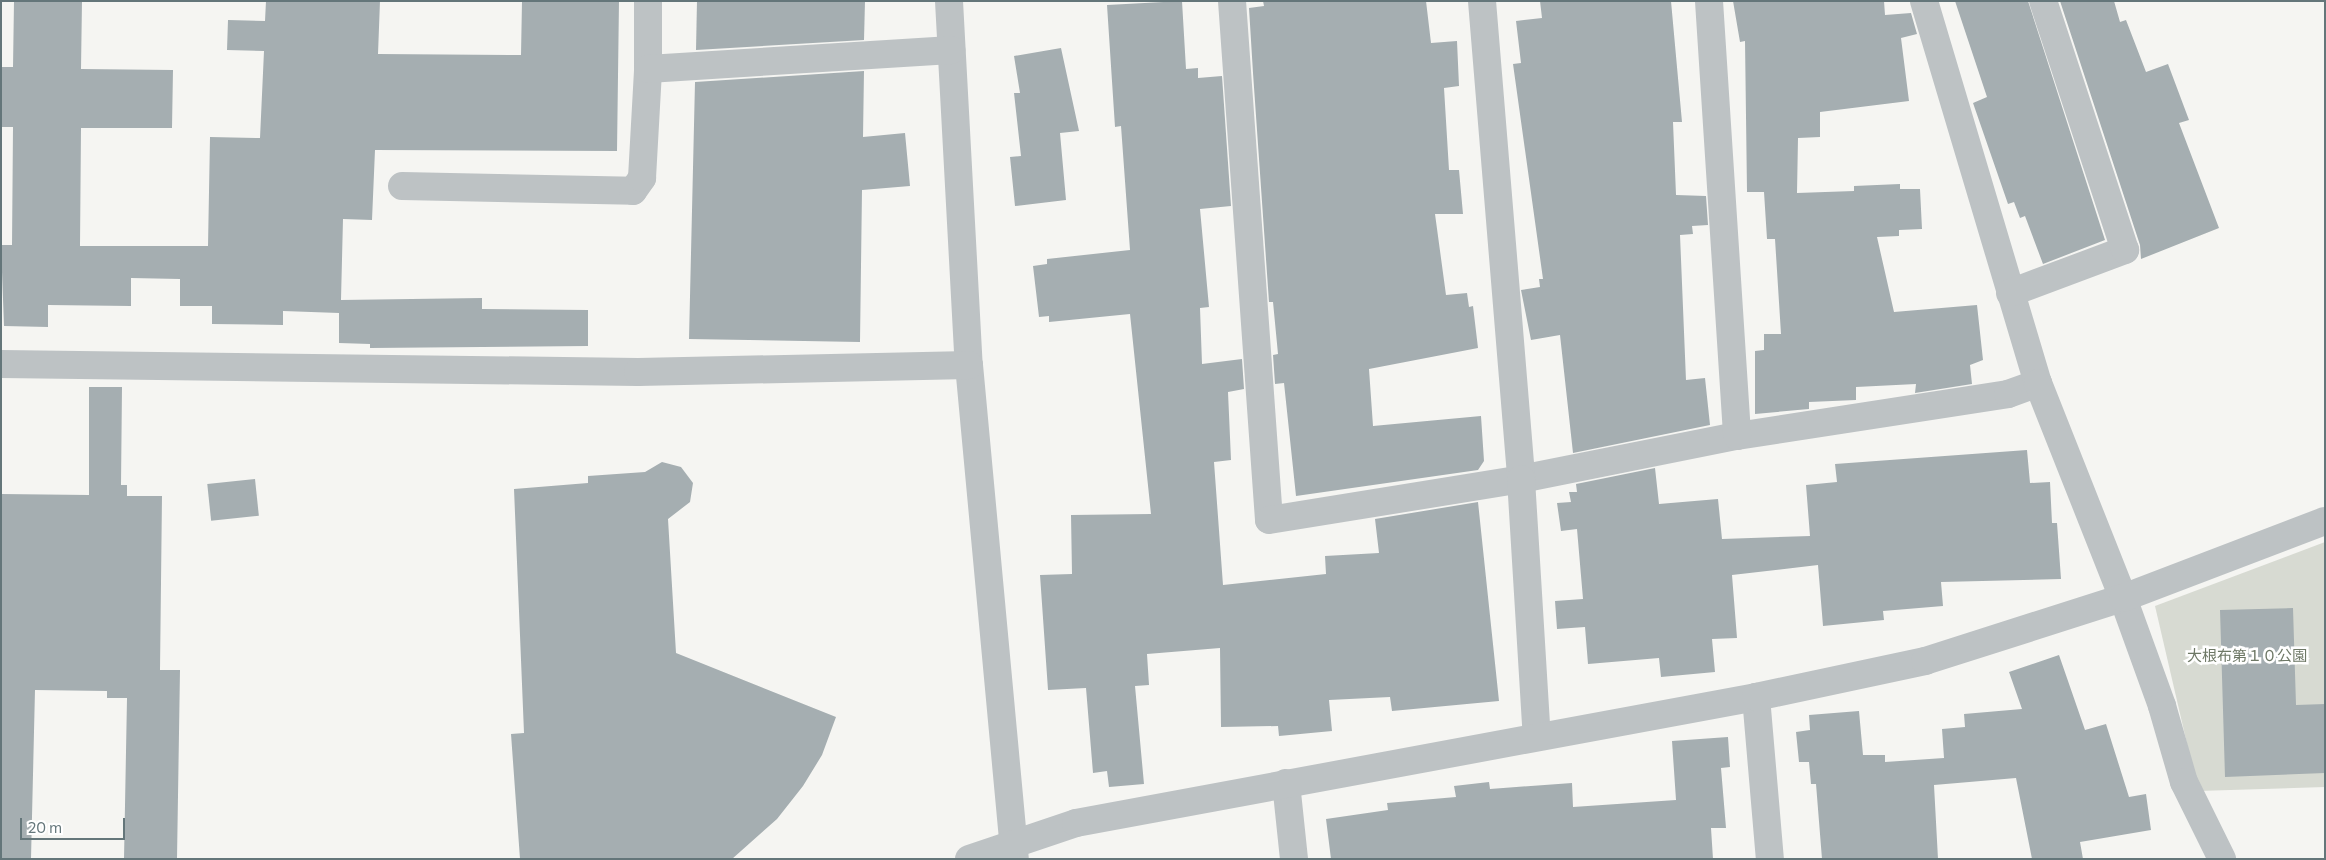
<!DOCTYPE html>
<html>
<head>
<meta charset="utf-8">
<style>
	body { margin:0 }
	#map { position:relative; width:2326px; height:860px; overflow:hidden; background:#f5f5f2; font-family:Commissioner,"Noto Sans JP",sans-serif }
	div>[style] { position:absolute }
	.green>* { inset:0; background:#d7dad2 }
	.building>* { inset:0; background:#a5aeb1; transform-origin:0 0 }
	.minor>* { height:28px; margin:-14px; padding:0 14px; transform-origin:14px; border-radius:14px; background:#bdc2c4 }
	span { translate:-50% -50%; white-space:nowrap; text-align:center; line-height:1.15; -webkit-text-stroke:5px #fff; paint-order:stroke }
	.park-label { font-size:15px; color:#6e7866 }
	.frame { position:absolute; inset:0; border:2px solid #64767a; pointer-events:none }
	.scale { position:absolute; left:20px; top:818px; width:105px; height:22px; box-sizing:border-box; border:2px solid #64767a; border-top:0; padding-left:6px; font-size:15px; line-height:18px; white-space:nowrap; color:#64767a; -webkit-text-stroke:4px #fff; paint-order:stroke }
</style>
</head>
<body>
<div id="map">
	<div class="green">
		<div style="clip-path:polygon(2325px 542px,2325px 787px,2198px 791px,2155px 606px)"></div>
	</div>
	<div class="building">
		<div style="clip-path:polygon(14px 1px,82px 1px,81px 69px,173px 70px,172px 128px,81px 128px,80px 246px,208px 246px,210px 137px,260px 138px,264px 51px,227px 50px,228px 20px,265px 21px,266px 1px,380px 1px,378px 54px,521px 55px,522px 1px,619px 1px,617px 151px,375px 150px,372px 220px,343px 219px,341px 300px,482px 298px,482px 309px,588px 310px,588px 346px,370px 348px,370px 344px,339px 343px,339px 313px,283px 311px,283px 325px,212px 324px,212px 306px,180px 306px,180px 279px,131px 278px,131px 306px,48px 305px,48px 327px,4px 326px,1px 245px,12px 245px,13px 127px,1px 127px,1px 67px,13px 67px)"></div>
		<div style="clip-path:polygon(697px 1px,865px 1px,864px 40px,696px 50px)"></div>
		<div style="clip-path:polygon(1182px 1px,1186px 69px,1198px 68px,1198px 78px,1222px 76px,1231px 206px,1200px 209px,1209px 307px,1200px 308px,1202px 364px,1242px 359px,1244px 389px,1228px 392px,1231px 460px,1214px 462px,1223px 585px,1326px 574px,1325px 556px,1379px 553px,1375px 519px,1478px 502px,1499px 701px,1392px 711px,1390px 697px,1329px 700px,1332px 731px,1279px 736px,1278px 726px,1221px 727px,1220px 648px,1147px 654px,1149px 685px,1135px 686px,1144px 784px,1109px 787px,1107px 771px,1093px 773px,1086px 688px,1048px 690px,1040px 575px,1072px 574px,1071px 515px,1151px 514px,1130px 314px,1049px 322px,1049px 316px,1039px 317px,1033px 266px,1047px 264px,1047px 259px,1130px 250px,1121px 126px,1115px 127px,1107px 5px)"></div>
		<div style="clip-path:polygon(1263px 1px,1426px 1px,1431px 43px,1457px 41px,1459px 86px,1444px 88px,1449px 170px,1459px 170px,1463px 214px,1435px 214px,1446px 295px,1467px 293px,1469px 307px,1473px 306px,1478px 348px,1369px 369px,1373px 426px,1481px 416px,1484px 461px,1478px 470px,1296px 496px,1284px 383px,1275px 384px,1273px 355px,1278px 354px,1273px 302px,1269px 302px,1253px 73px,1249px 8px,1264px 6px)"></div>
		<div style="clip-path:polygon(1540px 1px,1671px 1px,1682px 122px,1673px 122px,1676px 195px,1706px 196px,1708px 225px,1692px 226px,1693px 234px,1680px 235px,1686px 380px,1705px 378px,1710px 425px,1573px 453px,1560px 335px,1531px 340px,1521px 290px,1540px 287px,1539px 279px,1543px 279px,1513px 64px,1521px 63px,1516px 21px,1542px 18px)"></div>
		<div style="clip-path:polygon(1733px 1px,1884px 1px,1885px 15px,1911px 13px,1917px 34px,1901px 38px,1909px 101px,1820px 112px,1820px 137px,1798px 138px,1797px 193px,1854px 191px,1854px 186px,1900px 184px,1900px 189px,1920px 189px,1922px 229px,1899px 230px,1899px 236px,1877px 237px,1894px 312px,1977px 305px,1983px 360px,1970px 365px,1972px 384px,1915px 393px,1916px 384px,1856px 387px,1856px 400px,1809px 402px,1809px 409px,1755px 414px,1755px 351px,1764px 350px,1764px 334px,1781px 334px,1775px 239px,1767px 239px,1764px 192px,1747px 192px,1745px 41px,1740px 42px)"></div>
		<div style="clip-path:polygon(1955px 1px,2028px 1px,2105px 240px,2043px 264px,2025px 216px,2020px 218px,2014px 202px,2008px 204px,1973px 103px,1987px 97px)"></div>
		<div style="clip-path:polygon(2060px 1px,2114px 1px,2120px 22px,2126px 20px,2146px 72px,2168px 64px,2189px 120px,2179px 123px,2219px 228px,2141px 259px,2140px 245px)"></div>
		<div style="clip-path:polygon(1061px 48px,1079px 131px,1060px 133px,1066px 200px,1015px 206px,1010px 157px,1021px 156px,1014px 93px,1020px 93px,1014px 56px)"></div>
		<div style="clip-path:polygon(864px 71px,863px 137px,905px 133px,910px 186px,862px 190px,860px 342px,689px 339px,695px 82px)"></div>
		<div style="clip-path:polygon(89px 387px,122px 387px,121px 485px,127px 485px,127px 496px,162px 496px,160px 670px,180px 670px,177px 859px,124px 859px,127px 698px,107px 698px,107px 691px,35px 690px,31px 859px,1px 859px,1px 494px,89px 495px)"></div>
		<div style="clip-path:polygon(2027px 450px,2030px 483px,2050px 482px,2052px 523px,2057px 523px,2061px 579px,1941px 582px,1943px 606px,1883px 611px,1884px 620px,1823px 626px,1818px 565px,1732px 575px,1737px 638px,1712px 639px,1715px 672px,1661px 677px,1659px 658px,1588px 664px,1585px 627px,1557px 629px,1555px 601px,1583px 599px,1577px 529px,1561px 531px,1557px 503px,1571px 502px,1569px 492px,1577px 492px,1576px 484px,1655px 468px,1659px 504px,1718px 499px,1722px 539px,1810px 536px,1806px 485px,1837px 482px,1835px 464px)"></div>
		<div style="clip-path:polygon(662px 462px,681px 467px,693px 483px,690px 502px,668px 519px,676px 653px,836px 717px,822px 755px,803px 786px,777px 819px,732px 859px,520px 859px,511px 734px,524px 733px,514px 489px,588px 483px,588px 476px,645px 472px)"></div>
		<div style="left:255px;top:479px;width:37px;height:48px;rotate:84deg"></div>
		<div style="clip-path:polygon(2293px 608px,2296px 705px,2325px 704px,2325px 773px,2225px 777px,2220px 610px)"></div>
		<div style="clip-path:polygon(2059px 655px,2085px 730px,2106px 724px,2129px 797px,2146px 794px,2151px 830px,2080px 842px,2083px 859px,2032px 859px,2016px 778px,1934px 785px,1938px 859px,1822px 859px,1816px 784px,1811px 784px,1809px 762px,1799px 762px,1796px 732px,1810px 730px,1809px 715px,1859px 711px,1863px 755px,1885px 755px,1885px 762px,1944px 758px,1942px 729px,1965px 727px,1964px 714px,2022px 709px,2009px 672px)"></div>
		<div style="clip-path:polygon(1728px 737px,1730px 767px,1721px 768px,1726px 828px,1711px 828px,1713px 859px,1331px 859px,1326px 819px,1388px 810px,1387px 803px,1456px 797px,1454px 786px,1489px 782px,1490px 789px,1572px 783px,1573px 807px,1676px 800px,1672px 741px)"></div>
	</div>
	<div class="minor">
		<div style="left:949px;top:1px;width:365px;rotate:86.9deg"></div>
		<div style="left:969px;top:365px;width:496px;rotate:84.7deg"></div>
		<div style="left:1232px;top:1px;width:520px;rotate:85.92deg"></div>
		<div style="left:1269px;top:520px;width:255px;rotate:-9.2deg"></div>
		<div style="left:1521px;top:479px;width:220px;rotate:-11.3deg"></div>
		<div style="left:1737px;top:436px;width:274px;rotate:-8.8deg"></div>
		<div style="left:2008px;top:394px;width:32px;rotate:-20deg"></div>
		<div style="left:1482px;top:1px;width:480px;rotate:85.3deg"></div>
		<div style="left:1521px;top:479px;width:258px;rotate:86.5deg"></div>
		<div style="left:1709px;top:1px;width:436px;rotate:86.3deg"></div>
		<div style="left:1924px;top:1px;width:399px;rotate:73.4deg"></div>
		<div style="left:2038px;top:383px;width:231px;rotate:68.4deg"></div>
		<div style="left:2123px;top:598px;width:115px;rotate:70.1deg"></div>
		<div style="left:2162px;top:706px;width:79px;rotate:73.9deg"></div>
		<div style="left:2184px;top:782px;width:86px;rotate:63.7deg"></div>
		<div style="left:648px;top:69px;width:68px;rotate:-90deg"></div>
		<div style="left:402px;top:186px;width:231px;rotate:1.2deg"></div>
		<div style="left:633px;top:191px;width:16px;rotate:-55deg"></div>
		<div style="left:642px;top:178px;width:109px;rotate:-86.8deg"></div>
		<div style="left:648px;top:69px;width:304px;rotate:-3.6deg"></div>
		<div style="left:2010px;top:293px;width:123px;rotate:-20.5deg"></div>
		<div style="left:2125px;top:250px;width:262px;rotate:-108.2deg"></div>
		<div style="left:1px;top:364px;width:637px;rotate:0.72deg"></div>
		<div style="left:638px;top:372px;width:331px;rotate:-1.2deg"></div>
		<div style="left:1756px;top:697px;width:163px;rotate:85.1deg"></div>
		<div style="left:1286px;top:783px;width:76px;rotate:84deg"></div>
		<div style="left:969px;top:859px;width:113px;rotate:-18.6deg"></div>
		<div style="left:1076px;top:823px;width:692px;rotate:-10.5deg"></div>
		<div style="left:1756px;top:697px;width:173px;rotate:-12deg"></div>
		<div style="left:1925px;top:661px;width:208px;rotate:-17.7deg"></div>
		<div style="left:2123px;top:598px;width:216px;rotate:-20.9deg"></div>
	</div>
	<div class="park-label">
		<span style="left:2247px;top:656px">大根布第１０公園</span>
	</div>
	<div class="frame"></div>
	<div class="scale">20 m</div>
</div>
</body>
</html>
